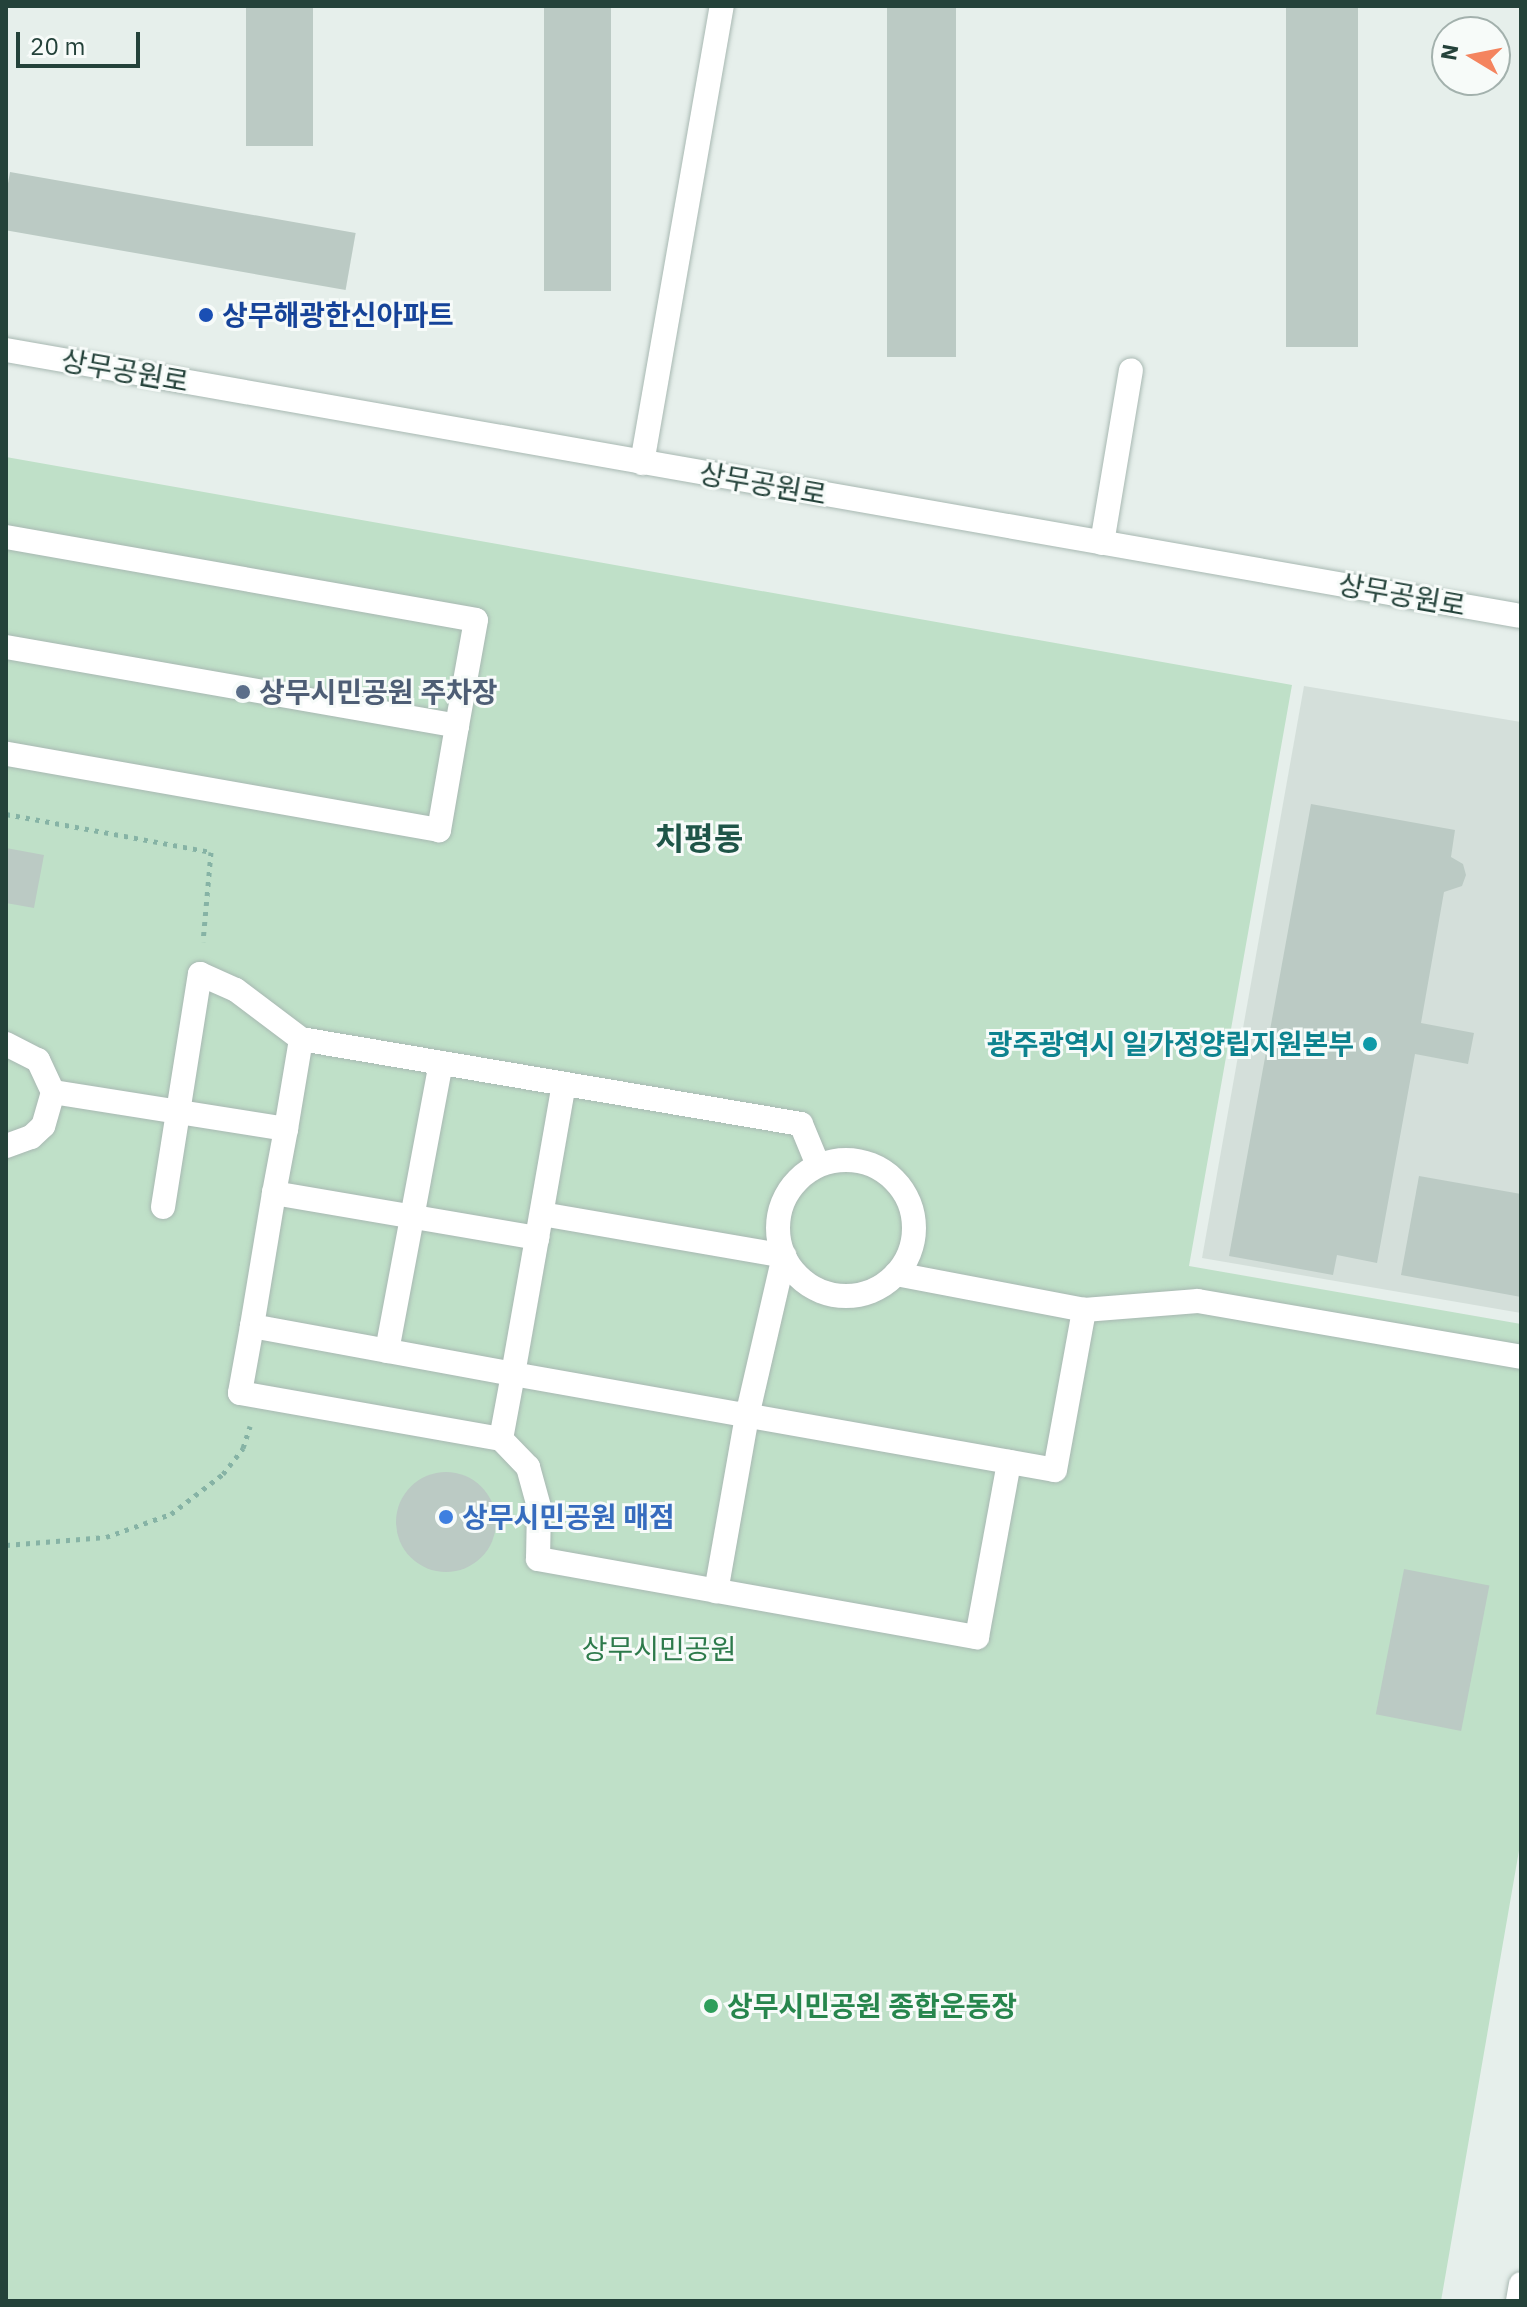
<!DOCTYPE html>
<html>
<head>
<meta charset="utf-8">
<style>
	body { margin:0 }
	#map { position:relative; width:1527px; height:2307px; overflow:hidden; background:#e6efeb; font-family:"IBM Plex Sans","Noto Sans KR",sans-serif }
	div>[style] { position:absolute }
	.built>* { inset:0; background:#d4dfda }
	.green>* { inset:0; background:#bfe0c8 }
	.building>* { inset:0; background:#bbcac4; transform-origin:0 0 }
	.round { border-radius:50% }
	.path>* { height:5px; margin-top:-2.5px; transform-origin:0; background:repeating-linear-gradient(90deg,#86b3a5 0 4px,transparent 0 10px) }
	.roads { filter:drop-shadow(0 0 2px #a8b8b2) drop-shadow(0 0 2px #a8b8b2) }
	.minor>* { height:24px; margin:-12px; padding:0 12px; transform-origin:12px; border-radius:12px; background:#fff }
	.minor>.ring { margin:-12px; padding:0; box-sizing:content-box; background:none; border:24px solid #fff; border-radius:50% }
	.dots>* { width:22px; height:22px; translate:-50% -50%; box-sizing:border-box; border:4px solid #f7fbf9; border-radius:50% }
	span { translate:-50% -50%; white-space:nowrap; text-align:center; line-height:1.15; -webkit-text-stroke:6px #f7fbf9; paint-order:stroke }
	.transit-label { font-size:28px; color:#164399; font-weight:700 }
	.left { translate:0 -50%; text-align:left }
	.street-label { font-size:28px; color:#24423a }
	.service-label { font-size:28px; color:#4e5e75; font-weight:700 }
	.culture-label { font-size:28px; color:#0d838f; font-weight:700 }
	.right { translate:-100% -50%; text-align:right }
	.shop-label { font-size:28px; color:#366cbe; font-weight:700 }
	.park-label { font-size:28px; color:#2d7a4b }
	.leisure-label { font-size:28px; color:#27864d; font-weight:700 }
	.quarter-label { font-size:32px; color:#1f5548; font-weight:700 }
	.frame { position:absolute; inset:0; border:8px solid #24423a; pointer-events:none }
	.north { position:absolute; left:1431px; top:16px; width:80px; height:80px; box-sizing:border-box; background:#f7fbf9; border:2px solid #a3b1ad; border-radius:50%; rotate:280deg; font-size:22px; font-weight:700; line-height:32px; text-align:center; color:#24423a }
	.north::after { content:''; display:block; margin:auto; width:28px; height:36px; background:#f4845f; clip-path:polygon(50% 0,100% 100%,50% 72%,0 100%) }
	.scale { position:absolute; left:16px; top:32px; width:124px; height:36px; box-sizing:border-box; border:4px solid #24423a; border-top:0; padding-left:10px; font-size:24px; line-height:28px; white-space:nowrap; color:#24423a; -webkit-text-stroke:6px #f7fbf9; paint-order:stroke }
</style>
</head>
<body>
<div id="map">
	<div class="built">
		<div style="clip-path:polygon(1304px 686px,1521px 722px,1521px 1313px,1202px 1258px)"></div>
	</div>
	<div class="green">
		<div style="clip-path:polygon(6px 457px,1292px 685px,1189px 1266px,1521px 1324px,1521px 1839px,1441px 2301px,6px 2301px)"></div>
	</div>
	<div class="building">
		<div style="left:246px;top:6px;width:67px;height:140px"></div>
		<div style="left:544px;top:6px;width:67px;height:285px"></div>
		<div style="left:887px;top:6px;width:69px;height:351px"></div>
		<div style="left:1286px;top:6px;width:72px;height:341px"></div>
		<div style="left:10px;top:172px;width:351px;height:58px;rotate:10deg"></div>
		<div style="clip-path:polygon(1311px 804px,1455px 830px,1451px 857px,1463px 864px,1466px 875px,1462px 886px,1444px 892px,1421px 1023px,1474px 1033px,1468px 1064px,1415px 1054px,1377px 1263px,1337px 1255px,1333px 1275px,1229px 1256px)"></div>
		<div style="clip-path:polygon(6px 848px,44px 855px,34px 908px,6px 903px)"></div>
		<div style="clip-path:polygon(1419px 1176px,1521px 1194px,1521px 1297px,1401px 1275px)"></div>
		<div class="round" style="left:396px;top:1472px;width:100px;height:100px"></div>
		<div style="left:1404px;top:1569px;width:87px;height:148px;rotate:11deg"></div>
	</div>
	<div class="path">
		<div style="left:6px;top:814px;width:208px;rotate:10.5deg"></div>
		<div style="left:211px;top:852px;width:90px;rotate:95.1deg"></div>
		<div style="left:6px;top:1545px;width:100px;rotate:-4.6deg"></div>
		<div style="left:106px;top:1537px;width:69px;rotate:-19.5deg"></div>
		<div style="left:171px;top:1514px;width:66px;rotate:-37.6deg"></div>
		<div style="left:223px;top:1474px;width:33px;rotate:-52deg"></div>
		<div style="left:243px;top:1448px;width:23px;rotate:-72deg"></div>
	</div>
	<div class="roads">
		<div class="minor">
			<div style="left:6px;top:350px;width:1538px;rotate:9.96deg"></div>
			<div style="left:642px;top:463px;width:464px;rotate:-80.1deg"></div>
			<div style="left:6px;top:537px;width:477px;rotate:10deg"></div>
			<div style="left:476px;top:620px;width:108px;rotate:100.2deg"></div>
			<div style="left:1102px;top:543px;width:175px;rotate:-80.5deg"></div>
			<div style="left:6px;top:647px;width:458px;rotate:9.9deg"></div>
			<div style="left:457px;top:726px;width:106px;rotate:99.8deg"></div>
			<div style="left:439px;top:830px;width:440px;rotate:-170deg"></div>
			<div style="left:6px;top:1044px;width:36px;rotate:27deg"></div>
			<div style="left:38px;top:1060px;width:35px;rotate:65deg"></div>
			<div style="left:53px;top:1092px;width:35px;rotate:106deg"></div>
			<div style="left:43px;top:1126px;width:16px;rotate:137deg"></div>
			<div style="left:31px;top:1137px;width:27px;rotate:160deg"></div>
			<div style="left:53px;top:1092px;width:236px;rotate:9deg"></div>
			<div style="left:286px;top:1129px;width:65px;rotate:100.6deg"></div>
			<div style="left:274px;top:1193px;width:267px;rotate:9.7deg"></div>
			<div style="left:537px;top:1238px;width:156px;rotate:-80.1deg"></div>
			<div style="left:286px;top:1129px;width:91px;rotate:-80.5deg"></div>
			<div style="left:301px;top:1039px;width:507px;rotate:9.65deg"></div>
			<div style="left:801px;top:1124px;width:44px;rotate:67.5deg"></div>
			<div class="ring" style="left:778px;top:1160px;width:112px;height:112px"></div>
			<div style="left:274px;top:1193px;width:135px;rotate:99.4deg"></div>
			<div style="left:252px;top:1326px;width:265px;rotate:10.4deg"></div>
			<div style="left:513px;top:1374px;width:138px;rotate:-80deg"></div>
			<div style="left:163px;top:1207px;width:236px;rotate:-81deg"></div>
			<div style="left:200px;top:974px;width:39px;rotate:24deg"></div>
			<div style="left:236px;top:990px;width:81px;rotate:37deg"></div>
			<div style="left:542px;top:1214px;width:246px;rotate:9.8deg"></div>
			<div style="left:784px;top:1256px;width:164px;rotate:103deg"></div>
			<div style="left:747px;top:1416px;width:178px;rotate:100deg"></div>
			<div style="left:896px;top:1274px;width:191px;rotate:10.8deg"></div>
			<div style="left:1084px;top:1310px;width:114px;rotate:-4.5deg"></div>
			<div style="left:1198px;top:1301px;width:328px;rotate:9.8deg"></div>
			<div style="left:252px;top:1326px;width:68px;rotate:100.2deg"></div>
			<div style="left:240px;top:1393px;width:265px;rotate:10deg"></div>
			<div style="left:501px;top:1439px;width:66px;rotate:-79.5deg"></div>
			<div style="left:513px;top:1374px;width:550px;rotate:10.04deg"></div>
			<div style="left:1055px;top:1470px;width:163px;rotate:-79.7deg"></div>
			<div style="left:387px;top:1351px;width:293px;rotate:-79.4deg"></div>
			<div style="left:501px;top:1439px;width:39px;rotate:46deg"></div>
			<div style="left:528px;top:1467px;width:41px;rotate:74.6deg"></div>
			<div style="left:539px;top:1507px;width:52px;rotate:91.1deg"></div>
			<div style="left:538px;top:1559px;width:446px;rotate:10.1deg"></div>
			<div style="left:977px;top:1637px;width:178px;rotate:-79.6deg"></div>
			<div style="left:1518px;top:2301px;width:17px;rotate:-80deg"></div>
		</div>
	</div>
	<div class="dots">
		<div style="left:206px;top:315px;background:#1a4fb4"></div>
		<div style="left:243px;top:692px;background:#5c6f8a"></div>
		<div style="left:1370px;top:1044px;background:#0f9aa8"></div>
		<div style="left:446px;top:1517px;background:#3f7fe0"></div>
		<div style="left:711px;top:2006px;background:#2e9e5b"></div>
	</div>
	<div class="transit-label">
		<span class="left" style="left:222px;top:315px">상무해광한신아파트</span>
	</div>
	<div class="street-label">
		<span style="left:125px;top:371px;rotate:10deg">상무공원로</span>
		<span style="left:763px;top:484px;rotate:10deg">상무공원로</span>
		<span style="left:1402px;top:595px;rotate:10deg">상무공원로</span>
	</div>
	<div class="service-label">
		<span class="left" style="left:259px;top:692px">상무시민공원 주차장</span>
	</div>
	<div class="culture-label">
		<span class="right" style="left:1354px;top:1044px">광주광역시 일가정양립지원본부</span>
	</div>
	<div class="shop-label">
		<span class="left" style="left:462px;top:1517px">상무시민공원 매점</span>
	</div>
	<div class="park-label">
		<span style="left:659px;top:1649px">상무시민공원</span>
	</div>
	<div class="leisure-label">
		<span class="left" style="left:727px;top:2006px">상무시민공원 종합운동장</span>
	</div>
	<div class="quarter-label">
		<span style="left:699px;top:838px">치평동</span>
	</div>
	<div class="frame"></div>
	<div class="north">N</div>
	<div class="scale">20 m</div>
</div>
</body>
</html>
